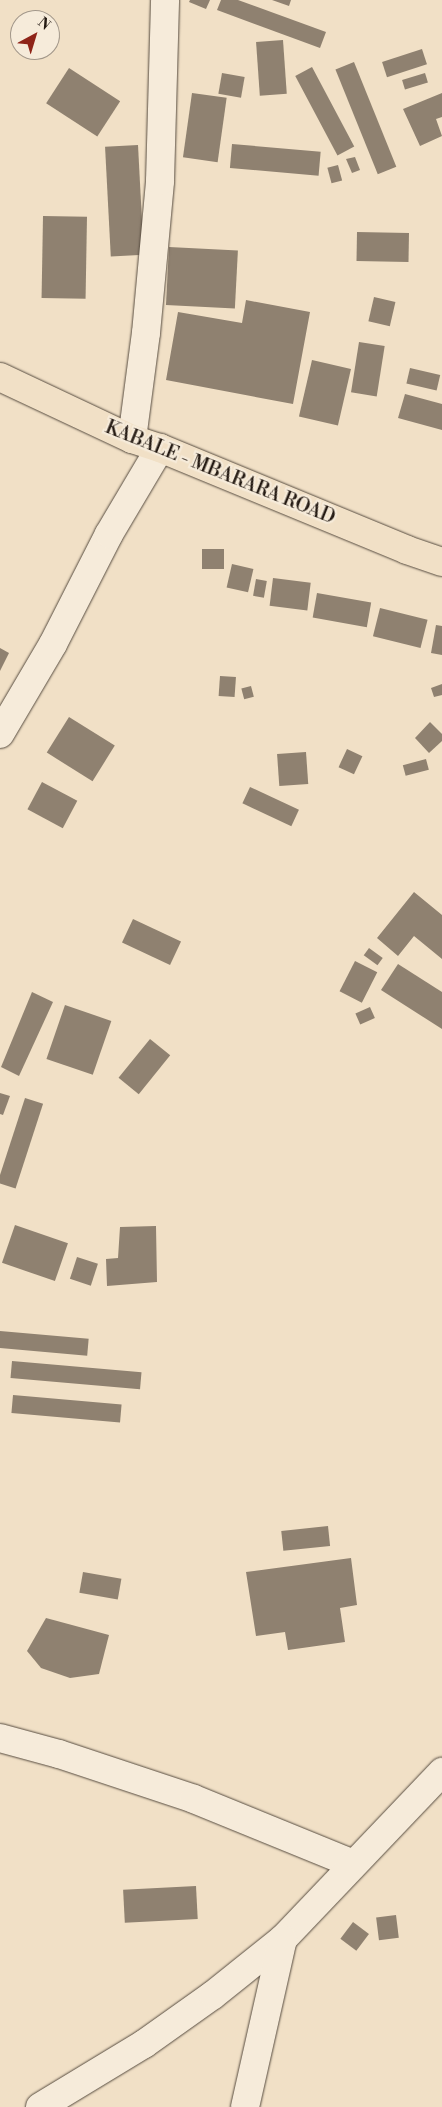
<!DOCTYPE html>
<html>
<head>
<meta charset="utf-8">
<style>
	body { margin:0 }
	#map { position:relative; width:442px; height:2107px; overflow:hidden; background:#f1e0c6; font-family:"Libre Bodoni",serif }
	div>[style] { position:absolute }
	.building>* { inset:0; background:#8f8170; transform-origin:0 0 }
	.roads { filter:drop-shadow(0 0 1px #574c40) drop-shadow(0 0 1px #574c40) }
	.minor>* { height:28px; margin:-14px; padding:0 14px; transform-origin:14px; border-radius:14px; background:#f6ebda }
	.primary>* { height:28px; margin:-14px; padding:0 14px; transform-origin:14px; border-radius:14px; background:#f1e0c6 }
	span { translate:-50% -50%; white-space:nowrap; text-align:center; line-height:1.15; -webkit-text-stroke:4.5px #f6ebda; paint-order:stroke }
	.street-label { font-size:19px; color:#241a13 }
	.north { position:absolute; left:10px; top:10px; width:50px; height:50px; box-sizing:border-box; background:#f6ebda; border:1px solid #a2978a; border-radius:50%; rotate:39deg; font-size:14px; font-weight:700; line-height:20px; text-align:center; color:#241a13 }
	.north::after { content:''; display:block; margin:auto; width:18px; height:22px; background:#8f2418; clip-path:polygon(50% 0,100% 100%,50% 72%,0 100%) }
</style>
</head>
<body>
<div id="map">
	<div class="building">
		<div style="clip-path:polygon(190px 0,210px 0,206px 9px,189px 2px)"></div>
		<div style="clip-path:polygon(221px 0,238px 0,326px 32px,320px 48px,217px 10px)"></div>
		<div style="clip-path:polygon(272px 0,291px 0,289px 6px)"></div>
		<div style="left:283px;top:40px;width:54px;height:27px;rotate:86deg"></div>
		<div style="left:422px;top:49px;width:16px;height:42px;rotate:72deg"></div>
		<div style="left:354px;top:62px;width:113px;height:20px;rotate:68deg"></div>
		<div style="left:312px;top:67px;width:90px;height:19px;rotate:62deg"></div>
		<div style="left:69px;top:68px;width:61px;height:42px;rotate:33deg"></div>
		<div style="left:222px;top:73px;width:23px;height:21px;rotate:10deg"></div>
		<div style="left:425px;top:73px;width:10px;height:24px;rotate:73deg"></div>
		<div style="left:192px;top:93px;width:35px;height:65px;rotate:8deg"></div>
		<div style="clip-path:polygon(442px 93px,442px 117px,436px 119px,442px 136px,420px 146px,403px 109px)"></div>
		<div style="left:232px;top:144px;width:89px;height:24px;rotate:5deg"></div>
		<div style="left:138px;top:145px;width:110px;height:33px;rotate:87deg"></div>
		<div style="clip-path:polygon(355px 157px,360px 170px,352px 173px,346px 159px)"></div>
		<div style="left:338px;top:165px;width:16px;height:11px;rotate:75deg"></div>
		<div style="left:43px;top:216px;width:44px;height:82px;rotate:1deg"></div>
		<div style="left:357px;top:232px;width:52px;height:29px;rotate:1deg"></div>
		<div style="left:169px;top:247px;width:69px;height:58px;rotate:3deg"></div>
		<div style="left:374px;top:297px;width:22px;height:25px;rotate:13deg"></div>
		<div style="clip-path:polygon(246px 300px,310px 312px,293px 404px,166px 380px,178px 312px,242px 323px)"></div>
		<div style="left:359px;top:342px;width:26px;height:51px;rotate:9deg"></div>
		<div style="left:312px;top:360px;width:40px;height:58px;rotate:13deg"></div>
		<div style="left:410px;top:368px;width:31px;height:16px;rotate:13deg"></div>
		<div style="clip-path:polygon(405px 394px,442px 404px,442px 430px,398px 418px)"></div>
		<div style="left:202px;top:549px;width:22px;height:20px"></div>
		<div style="left:232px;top:564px;width:22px;height:24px;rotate:13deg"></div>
		<div style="left:273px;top:578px;width:38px;height:28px;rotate:7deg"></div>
		<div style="left:256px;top:579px;width:11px;height:17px;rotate:10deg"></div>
		<div style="left:317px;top:593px;width:55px;height:25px;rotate:10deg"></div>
		<div style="left:380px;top:608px;width:49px;height:29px;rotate:14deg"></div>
		<div style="clip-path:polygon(436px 625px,442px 626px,442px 655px,431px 653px)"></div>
		<div style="clip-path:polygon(0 648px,9px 653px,0 671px)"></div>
		<div style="left:220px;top:676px;width:16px;height:20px;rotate:4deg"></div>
		<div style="clip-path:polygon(442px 684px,442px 695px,434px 697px,431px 688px)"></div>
		<div style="left:251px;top:686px;width:11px;height:10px;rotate:75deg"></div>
		<div style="left:69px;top:717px;width:54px;height:42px;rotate:32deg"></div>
		<div style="clip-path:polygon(430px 722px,442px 734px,442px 741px,429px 753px,415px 738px)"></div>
		<div style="left:347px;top:749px;width:17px;height:20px;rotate:25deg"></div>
		<div style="left:306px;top:752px;width:32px;height:29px;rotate:86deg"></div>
		<div style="left:426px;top:759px;width:11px;height:24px;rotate:75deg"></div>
		<div style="left:42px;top:782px;width:40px;height:31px;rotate:28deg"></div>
		<div style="left:250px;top:787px;width:54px;height:18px;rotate:25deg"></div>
		<div style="clip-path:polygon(414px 892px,442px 915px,442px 959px,414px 936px,398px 956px,377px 938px)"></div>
		<div style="left:133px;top:919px;width:53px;height:26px;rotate:25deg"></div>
		<div style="left:369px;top:948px;width:17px;height:9px;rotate:36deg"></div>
		<div style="left:355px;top:961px;width:25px;height:34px;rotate:27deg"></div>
		<div style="clip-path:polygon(398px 964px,442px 992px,442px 1029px,381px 990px)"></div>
		<div style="clip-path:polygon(32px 992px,53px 1002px,19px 1076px,1px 1067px)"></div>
		<div style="left:65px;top:1005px;width:49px;height:57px;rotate:19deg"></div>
		<div style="left:370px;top:1007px;width:12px;height:16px;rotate:66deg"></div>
		<div style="left:150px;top:1039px;width:26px;height:50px;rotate:39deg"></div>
		<div style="clip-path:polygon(0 1093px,10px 1096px,3px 1115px,0 1114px)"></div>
		<div style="left:25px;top:1098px;width:19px;height:89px;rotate:18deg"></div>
		<div style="left:15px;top:1225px;width:56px;height:40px;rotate:19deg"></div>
		<div style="clip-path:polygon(156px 1226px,157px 1282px,107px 1286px,106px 1259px,118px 1258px,120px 1227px)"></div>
		<div style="left:77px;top:1257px;width:22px;height:23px;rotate:18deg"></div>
		<div style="left:0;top:1331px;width:89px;height:17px;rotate:5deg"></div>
		<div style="left:12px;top:1361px;width:130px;height:17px;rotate:5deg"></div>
		<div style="left:13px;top:1395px;width:109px;height:18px;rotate:5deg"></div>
		<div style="left:328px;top:1526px;width:20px;height:47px;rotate:84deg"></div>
		<div style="clip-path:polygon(351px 1558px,357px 1605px,340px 1608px,345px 1642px,288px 1650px,285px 1632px,256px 1636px,246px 1572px)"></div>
		<div style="left:83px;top:1572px;width:39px;height:21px;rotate:10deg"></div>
		<div style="clip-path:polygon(46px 1618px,109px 1635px,99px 1674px,70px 1678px,41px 1668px,27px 1651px)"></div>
		<div style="left:196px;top:1886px;width:33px;height:73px;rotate:87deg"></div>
		<div style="left:396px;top:1915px;width:23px;height:20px;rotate:83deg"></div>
		<div style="left:353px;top:1922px;width:20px;height:21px;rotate:37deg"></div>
	</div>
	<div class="roads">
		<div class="minor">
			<div style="left:132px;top:439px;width:107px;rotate:-82.5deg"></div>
			<div style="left:146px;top:333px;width:153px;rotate:-84.7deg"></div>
			<div style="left:160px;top:181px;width:181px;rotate:-88.4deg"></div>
			<div style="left:0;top:734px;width:104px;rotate:-59.5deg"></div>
			<div style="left:53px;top:644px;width:123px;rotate:-63deg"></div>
			<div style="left:109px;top:534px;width:100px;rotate:-59.3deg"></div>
			<div style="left:0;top:1738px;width:61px;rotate:15.2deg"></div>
			<div style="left:59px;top:1754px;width:142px;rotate:18.4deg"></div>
			<div style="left:194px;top:1799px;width:172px;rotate:22.2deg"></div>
			<div style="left:40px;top:2107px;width:122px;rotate:-31.2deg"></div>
			<div style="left:144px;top:2044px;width:85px;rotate:-35.4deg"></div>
			<div style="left:213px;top:1995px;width:90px;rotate:-38.7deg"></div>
			<div style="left:283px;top:1939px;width:231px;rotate:-46.4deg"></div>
			<div style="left:245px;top:2107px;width:172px;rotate:-77.3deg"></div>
		</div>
		<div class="primary">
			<div style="left:0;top:377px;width:146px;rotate:25.2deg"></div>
			<div style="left:132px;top:439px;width:29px;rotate:18deg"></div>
			<div style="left:160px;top:448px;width:267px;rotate:22.4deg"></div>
			<div style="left:407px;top:550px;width:37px;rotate:19deg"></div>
		</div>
	</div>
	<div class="street-label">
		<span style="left:220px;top:473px;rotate:22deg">KABALE - MBARARA ROAD</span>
	</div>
	<div class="north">N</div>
</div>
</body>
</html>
